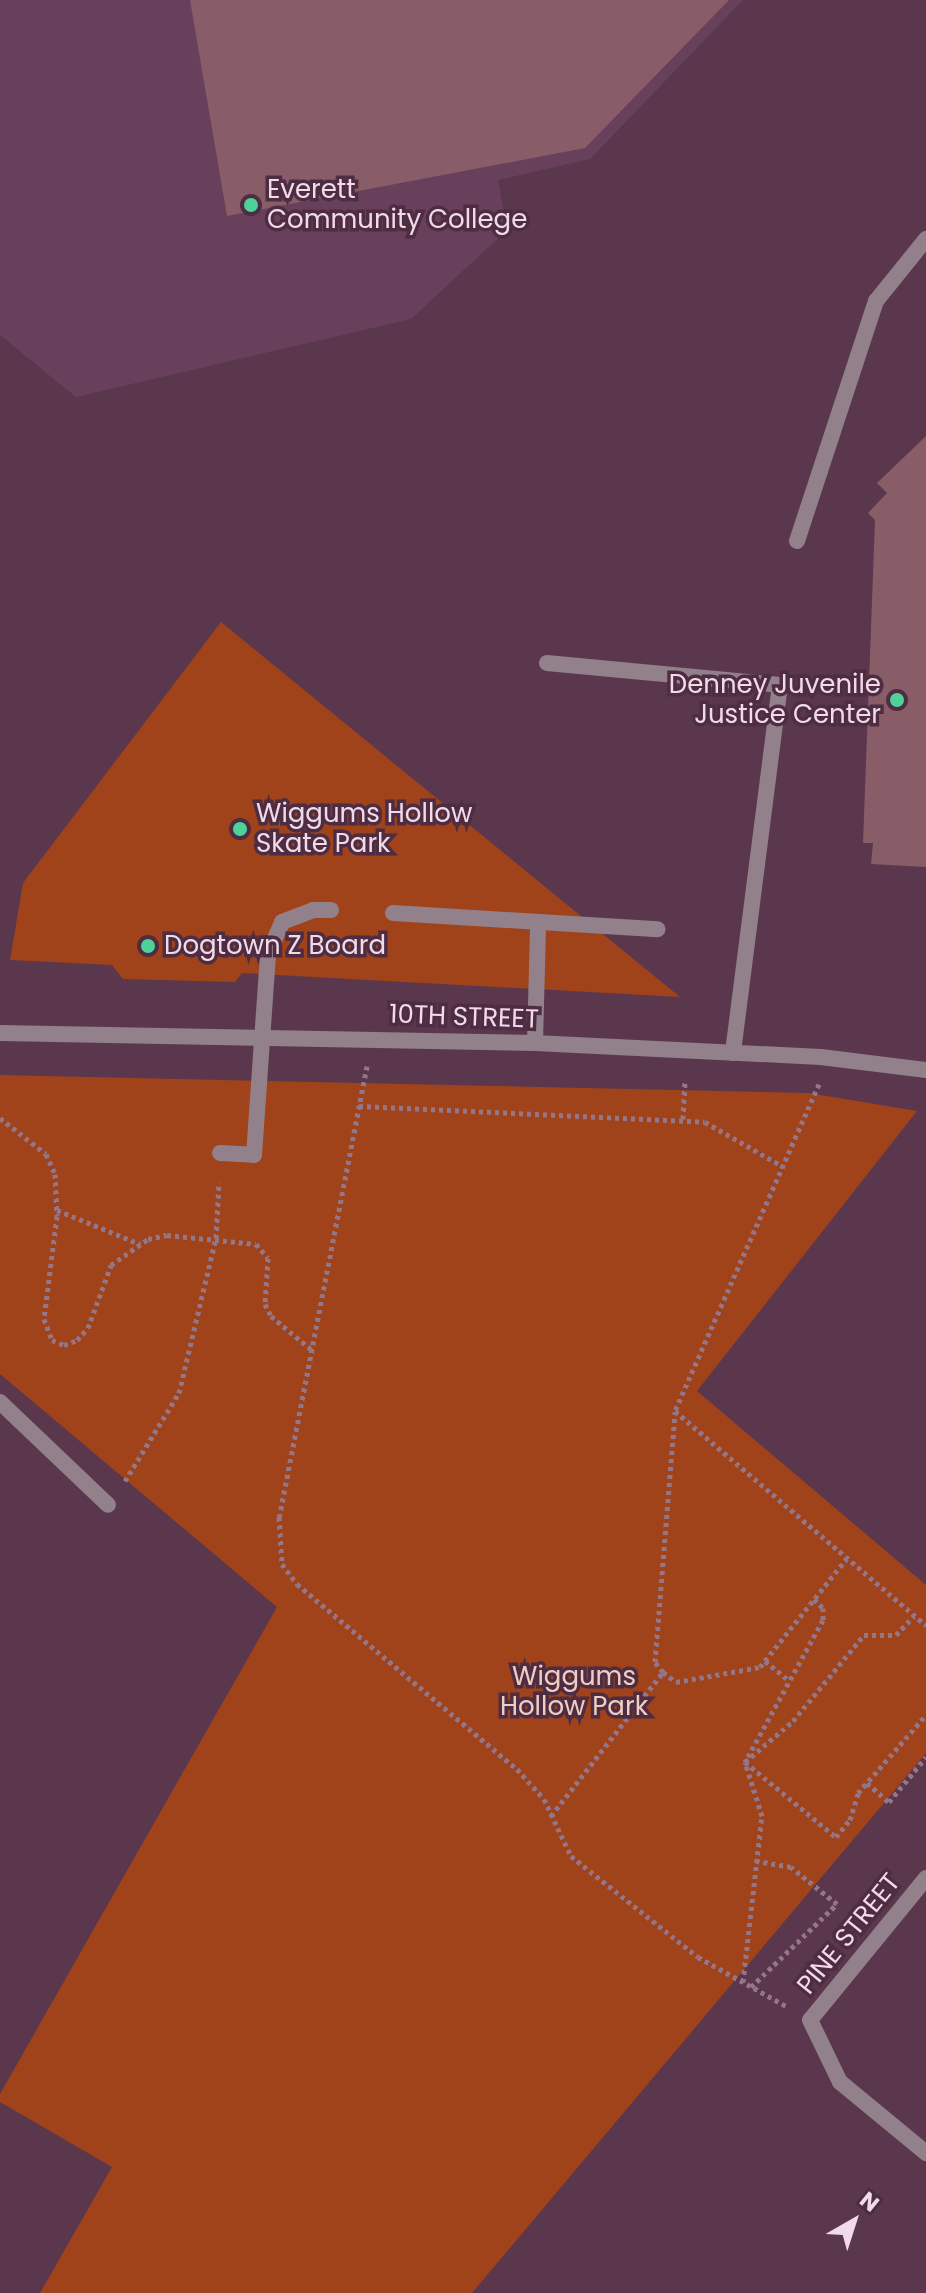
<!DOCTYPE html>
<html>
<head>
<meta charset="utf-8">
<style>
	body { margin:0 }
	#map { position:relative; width:926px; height:2293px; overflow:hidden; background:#5a374d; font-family:Poppins,sans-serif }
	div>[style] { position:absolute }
	.built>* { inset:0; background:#69405b }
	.green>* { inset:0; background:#a0421a }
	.building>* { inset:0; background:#885d68 }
	.path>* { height:5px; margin-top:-2.5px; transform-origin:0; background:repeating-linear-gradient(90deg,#947688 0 4px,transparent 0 8px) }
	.service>* { height:16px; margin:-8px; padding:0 8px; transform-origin:8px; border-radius:8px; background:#92808a }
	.minor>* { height:16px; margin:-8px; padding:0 8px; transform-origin:8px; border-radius:8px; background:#92808a }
	.dots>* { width:22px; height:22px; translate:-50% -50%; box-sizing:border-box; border:4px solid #4e2d43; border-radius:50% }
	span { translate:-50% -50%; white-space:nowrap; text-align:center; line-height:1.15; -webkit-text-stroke:7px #4e2d43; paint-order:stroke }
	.poi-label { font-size:26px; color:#f1dbe8 }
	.left { translate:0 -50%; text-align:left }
	.right { translate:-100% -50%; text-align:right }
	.street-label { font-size:26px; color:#f1dbe8 }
	.park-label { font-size:26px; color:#eecec3 }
	.north { position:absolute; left:814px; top:2181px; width:80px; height:80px; -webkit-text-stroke:6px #4e2d43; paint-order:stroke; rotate:39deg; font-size:22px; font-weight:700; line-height:32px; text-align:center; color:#f1dbe8 }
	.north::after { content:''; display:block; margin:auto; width:28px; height:36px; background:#f1dbe8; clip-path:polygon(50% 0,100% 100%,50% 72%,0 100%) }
</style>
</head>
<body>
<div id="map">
	<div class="built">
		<div style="clip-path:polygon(0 0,743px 0,590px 159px,498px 180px,507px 230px,411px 319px,76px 397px,0 335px)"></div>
	</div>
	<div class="green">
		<div style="clip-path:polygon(221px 622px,680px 997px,242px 973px,235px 982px,123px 979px,112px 965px,10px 960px,23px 883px)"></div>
		<div style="clip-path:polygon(0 1075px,809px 1093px,917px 1111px,697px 1391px,926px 1585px,926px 1753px,472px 2293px,40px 2293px,112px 2167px,0 2102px,0 2094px,277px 1607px,0 1374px)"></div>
	</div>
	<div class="building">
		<div style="clip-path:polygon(190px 0,729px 0,585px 148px,227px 216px)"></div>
		<div style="clip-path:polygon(926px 436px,926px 867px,871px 864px,873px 843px,863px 843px,875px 520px,868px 513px,887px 493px,877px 483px)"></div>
	</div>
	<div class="path">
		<div style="left:367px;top:1066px;width:460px;rotate:101deg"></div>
		<div style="left:279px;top:1517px;width:47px;rotate:86.3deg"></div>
		<div style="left:282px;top:1564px;width:25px;rotate:53deg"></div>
		<div style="left:297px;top:1584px;width:287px;rotate:40.1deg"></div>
		<div style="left:517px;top:1769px;width:40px;rotate:48deg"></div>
		<div style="left:544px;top:1799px;width:63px;rotate:64.7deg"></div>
		<div style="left:571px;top:1856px;width:162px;rotate:38.5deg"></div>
		<div style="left:698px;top:1957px;width:101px;rotate:29.1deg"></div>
		<div style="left:819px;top:1084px;width:357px;rotate:113.8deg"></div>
		<div style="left:675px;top:1411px;width:330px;rotate:40.5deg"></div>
		<div style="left:359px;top:1106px;width:346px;rotate:2.6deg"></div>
		<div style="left:705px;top:1122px;width:89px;rotate:29.7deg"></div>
		<div style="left:0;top:1118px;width:58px;rotate:38deg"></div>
		<div style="left:46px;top:1154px;width:22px;rotate:66deg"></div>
		<div style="left:55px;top:1174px;width:42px;rotate:87.3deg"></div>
		<div style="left:57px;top:1216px;width:104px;rotate:97.2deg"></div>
		<div style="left:44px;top:1319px;width:22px;rotate:69deg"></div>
		<div style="left:52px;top:1340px;width:13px;rotate:23deg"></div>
		<div style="left:64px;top:1345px;width:14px;rotate:-21deg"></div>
		<div style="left:77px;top:1340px;width:16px;rotate:-47deg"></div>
		<div style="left:88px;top:1328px;width:67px;rotate:-69.9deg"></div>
		<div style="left:111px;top:1265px;width:45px;rotate:-35.1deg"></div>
		<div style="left:148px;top:1239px;width:19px;rotate:-12deg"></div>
		<div style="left:167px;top:1235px;width:89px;rotate:5.8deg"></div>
		<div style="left:256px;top:1244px;width:18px;rotate:49deg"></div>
		<div style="left:268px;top:1258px;width:46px;rotate:93.7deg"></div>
		<div style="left:265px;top:1304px;width:13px;rotate:63deg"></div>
		<div style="left:271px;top:1316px;width:53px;rotate:39.7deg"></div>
		<div style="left:683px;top:1119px;width:39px;rotate:-87deg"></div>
		<div style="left:57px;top:1210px;width:90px;rotate:22.3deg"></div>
		<div style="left:125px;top:1481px;width:103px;rotate:-58.5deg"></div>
		<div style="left:179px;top:1393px;width:159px;rotate:-76.6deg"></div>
		<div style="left:216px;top:1238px;width:56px;rotate:-86.9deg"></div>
		<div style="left:814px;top:1599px;width:13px;rotate:45deg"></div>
		<div style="left:823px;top:1608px;width:12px;rotate:90deg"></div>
		<div style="left:823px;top:1620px;width:162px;rotate:118.8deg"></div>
		<div style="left:745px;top:1762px;width:118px;rotate:39.5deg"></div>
		<div style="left:836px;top:1837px;width:22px;rotate:-51deg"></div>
		<div style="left:850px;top:1820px;width:28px;rotate:-73deg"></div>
		<div style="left:858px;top:1793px;width:103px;rotate:-48.9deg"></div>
		<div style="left:765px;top:1661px;width:28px;rotate:39deg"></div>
		<div style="left:663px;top:1672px;width:16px;rotate:38deg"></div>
		<div style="left:676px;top:1682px;width:85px;rotate:-10.1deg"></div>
		<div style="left:760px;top:1667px;width:139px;rotate:-51.4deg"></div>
		<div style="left:867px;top:1783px;width:29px;rotate:41deg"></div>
		<div style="left:889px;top:1802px;width:58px;rotate:-50.6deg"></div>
		<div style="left:551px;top:1816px;width:182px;rotate:-52.1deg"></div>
		<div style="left:663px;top:1672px;width:13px;rotate:-129deg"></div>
		<div style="left:655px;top:1662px;width:251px;rotate:-85.4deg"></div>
		<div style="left:743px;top:1982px;width:167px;rotate:-83.5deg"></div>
		<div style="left:762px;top:1816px;width:57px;rotate:-107.5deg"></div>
		<div style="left:745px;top:1762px;width:63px;rotate:-40.5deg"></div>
		<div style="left:793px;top:1721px;width:112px;rotate:-50.5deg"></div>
		<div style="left:864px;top:1635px;width:32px"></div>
		<div style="left:896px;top:1635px;width:26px;rotate:-47deg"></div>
		<div style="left:751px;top:1987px;width:120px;rotate:-44deg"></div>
		<div style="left:837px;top:1904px;width:59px;rotate:-141.2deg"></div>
		<div style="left:791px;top:1867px;width:35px;rotate:-170deg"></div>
	</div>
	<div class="service">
		<div style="left:797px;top:541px;width:253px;rotate:-71.8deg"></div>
		<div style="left:876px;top:301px;width:80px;rotate:-51.1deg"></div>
		<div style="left:547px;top:663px;width:234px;rotate:5.4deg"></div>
		<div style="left:780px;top:685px;width:371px;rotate:97.3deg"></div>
		<div style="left:393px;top:913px;width:265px;rotate:3.5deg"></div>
		<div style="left:535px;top:1043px;width:118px;rotate:-88.5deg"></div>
		<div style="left:220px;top:1153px;width:34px;rotate:3deg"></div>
		<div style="left:254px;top:1155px;width:201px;rotate:-86deg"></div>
		<div style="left:268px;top:954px;width:35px;rotate:-66deg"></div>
		<div style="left:282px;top:922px;width:33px;rotate:-21deg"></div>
		<div style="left:313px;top:910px;width:18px"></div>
		<div style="left:0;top:1402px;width:149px;rotate:43.6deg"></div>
	</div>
	<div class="minor">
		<div style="left:0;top:1033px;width:535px;rotate:1.07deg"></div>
		<div style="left:535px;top:1043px;width:286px;rotate:2.8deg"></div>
		<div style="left:821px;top:1057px;width:106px;rotate:7.1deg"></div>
		<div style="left:926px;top:1878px;width:183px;rotate:129.2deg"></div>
		<div style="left:810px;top:2020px;width:69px;rotate:64.2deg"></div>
		<div style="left:840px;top:2082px;width:112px;rotate:39.5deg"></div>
	</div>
	<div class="dots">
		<div style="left:251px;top:205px;background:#4dd39a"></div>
		<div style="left:897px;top:700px;background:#4dd39a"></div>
		<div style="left:240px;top:829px;background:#4dd39a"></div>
		<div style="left:148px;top:946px;background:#4dd39a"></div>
	</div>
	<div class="poi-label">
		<span class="left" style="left:267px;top:205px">Everett<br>Community College</span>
		<span class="right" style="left:881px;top:700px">Denney Juvenile<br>Justice Center</span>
		<span class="left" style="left:256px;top:829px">Wiggums Hollow<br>Skate Park</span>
		<span class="left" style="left:164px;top:946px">Dogtown Z Board</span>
	</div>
	<div class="street-label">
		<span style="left:464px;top:1017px;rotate:2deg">10TH STREET</span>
		<span style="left:849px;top:1934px;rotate:-51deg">PINE STREET</span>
	</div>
	<div class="park-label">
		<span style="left:574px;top:1692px">Wiggums<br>Hollow Park</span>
	</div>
	<div class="north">N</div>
</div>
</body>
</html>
